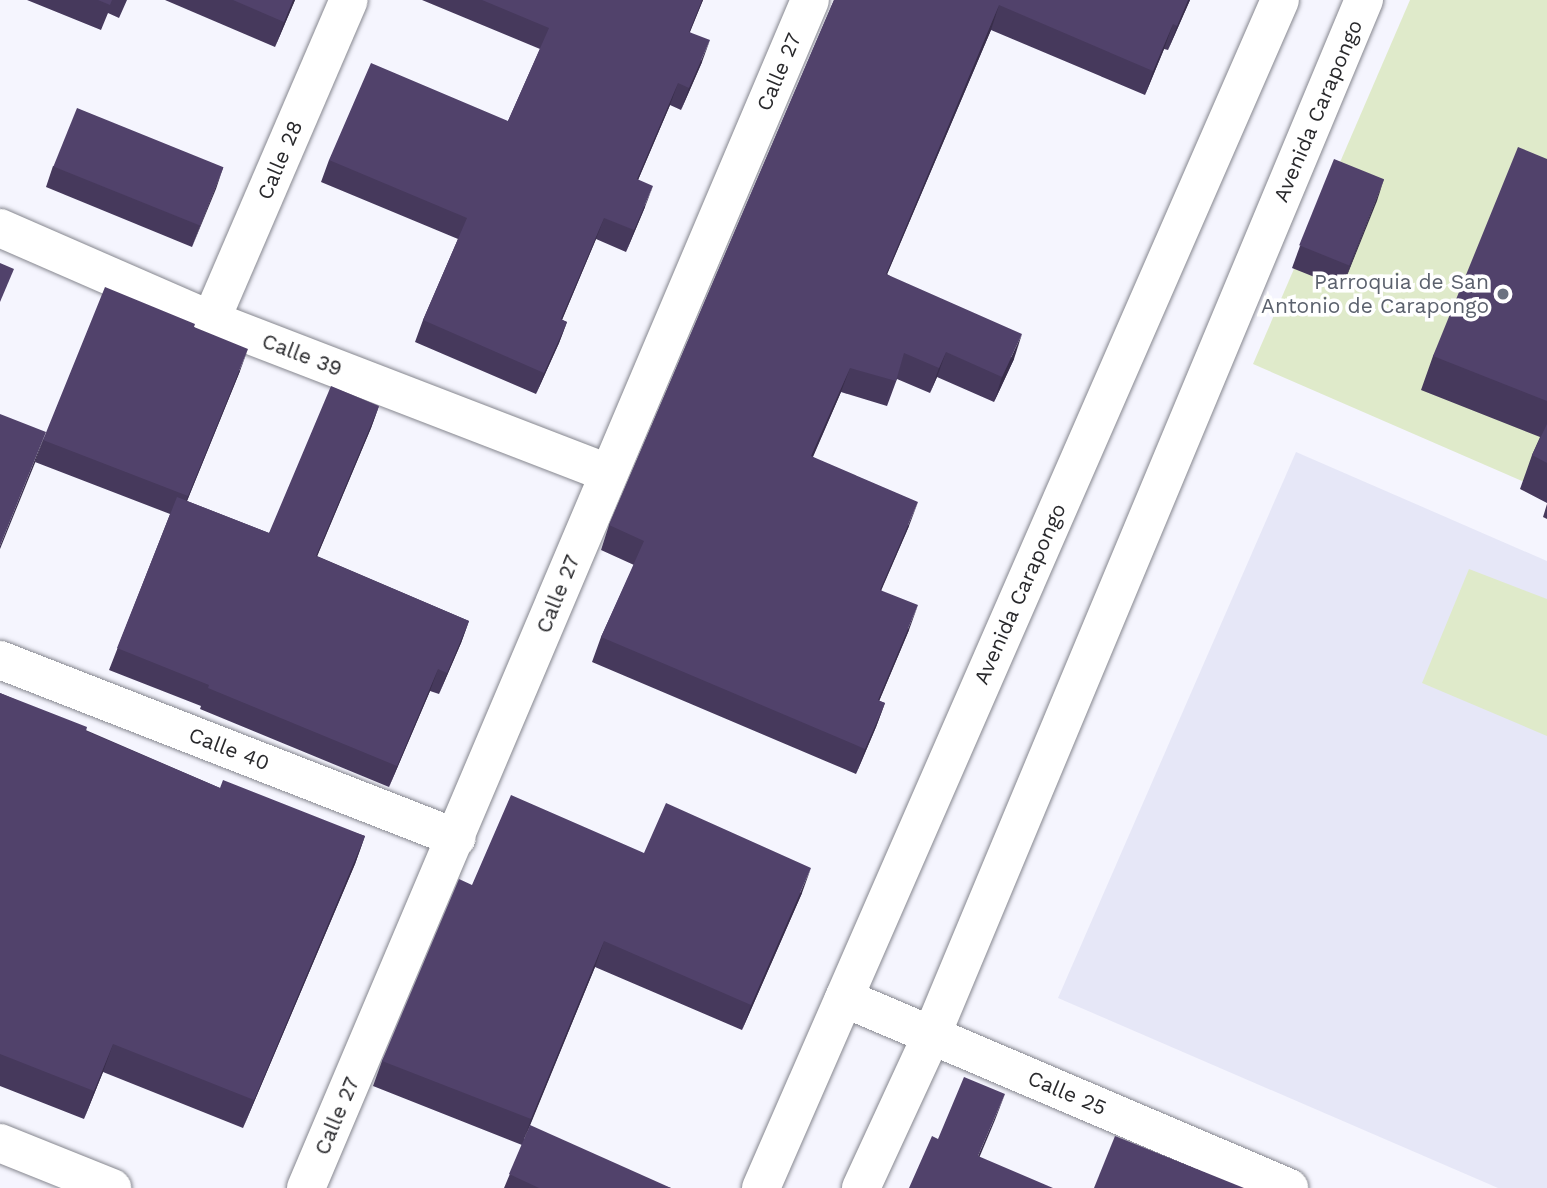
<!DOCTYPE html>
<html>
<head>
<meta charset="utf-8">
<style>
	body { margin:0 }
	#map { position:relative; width:1547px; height:1188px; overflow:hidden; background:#f5f5fe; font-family:"Work Sans",sans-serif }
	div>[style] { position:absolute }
	.built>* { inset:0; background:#e6e7f7 }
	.green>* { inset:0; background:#dfeaca }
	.roads { filter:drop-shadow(0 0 2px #86878f) drop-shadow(0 0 2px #86878f) }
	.minor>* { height:38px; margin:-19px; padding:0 19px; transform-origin:19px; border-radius:19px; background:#fff }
	.tertiary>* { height:38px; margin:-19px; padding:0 19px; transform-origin:19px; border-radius:19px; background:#fff }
	.wall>* { inset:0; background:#46395c }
	.shaded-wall>* { inset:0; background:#392e4b }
	.building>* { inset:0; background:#51426b; transform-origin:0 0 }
	.dots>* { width:19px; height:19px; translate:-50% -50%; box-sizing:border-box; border:4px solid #fff; border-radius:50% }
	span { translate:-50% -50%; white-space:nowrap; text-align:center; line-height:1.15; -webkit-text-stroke:7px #fff; paint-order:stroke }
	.street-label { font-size:21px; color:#29292c }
	.worship-label { font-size:21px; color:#5b616d }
	.right { translate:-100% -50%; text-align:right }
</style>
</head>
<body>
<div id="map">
	<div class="built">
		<div style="clip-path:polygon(1296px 452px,1547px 561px,1547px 1188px,1498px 1188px,1058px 998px)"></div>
	</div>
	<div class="green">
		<div style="clip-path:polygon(1410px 0,1547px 0,1547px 492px,1253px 364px)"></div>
		<div style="clip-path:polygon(1469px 569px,1547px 599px,1547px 736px,1422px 683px)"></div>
	</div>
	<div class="roads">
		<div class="minor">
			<div style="left:0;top:228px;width:230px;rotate:23.6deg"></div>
			<div style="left:211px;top:320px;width:425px;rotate:21.1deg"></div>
			<div style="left:211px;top:320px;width:348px;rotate:-66.7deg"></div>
			<div style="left:0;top:660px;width:490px;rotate:21.3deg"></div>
			<div style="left:844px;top:998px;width:484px;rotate:23.1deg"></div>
			<div style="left:0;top:1143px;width:121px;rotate:21.9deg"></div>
			<div style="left:306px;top:1188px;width:1290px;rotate:-67.01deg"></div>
		</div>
		<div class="tertiary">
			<div style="left:761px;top:1188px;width:1296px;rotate:-66.4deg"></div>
			<div style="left:861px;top:1188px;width:170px;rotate:-65.2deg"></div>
			<div style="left:932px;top:1034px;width:1121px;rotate:-67.33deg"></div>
		</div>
	</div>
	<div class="wall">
		<div style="clip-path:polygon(27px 0,127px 0,119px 18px,108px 13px,101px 30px)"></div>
		<div style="clip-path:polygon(165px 0,295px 0,275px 47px)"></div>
		<div style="clip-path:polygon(422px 0,703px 0,690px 32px,702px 62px,681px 110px,670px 105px,638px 180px,645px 207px,626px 252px,596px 239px,562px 320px,567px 322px,559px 343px,536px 394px,415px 342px,423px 320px,458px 239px,321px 182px,329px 160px,508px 121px,540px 49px)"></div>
		<div style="clip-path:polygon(834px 0,1190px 0,1168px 50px,1164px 49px,1145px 95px,991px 30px,887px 274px,1014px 359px,994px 402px,937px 377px,930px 393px,897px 379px,887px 406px,841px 392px,813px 457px,909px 526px,881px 590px,909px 630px,879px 701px,885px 703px,876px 727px,856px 774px,592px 662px,601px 637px,634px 565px,601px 550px,609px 525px)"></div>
		<div style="clip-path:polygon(1547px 159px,1547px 503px,1520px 489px,1532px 455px,1540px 437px,1421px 390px,1433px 356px)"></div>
		<div style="clip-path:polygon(53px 166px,223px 168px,192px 247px,46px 187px)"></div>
		<div style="clip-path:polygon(1384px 179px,1342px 288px,1292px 268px,1300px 246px)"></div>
		<div style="clip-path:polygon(194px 327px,240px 371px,187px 501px,269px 533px,379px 406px,371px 428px,317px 556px,469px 621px,461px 643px,439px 694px,430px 691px,389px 787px,200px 709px,201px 706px,109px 670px,170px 514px,35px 462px,43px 440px)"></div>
		<div style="clip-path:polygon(1547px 504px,1547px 519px,1543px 517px)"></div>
		<div style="clip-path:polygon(0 693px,220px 788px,365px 836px,355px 864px,243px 1128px,103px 1072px,84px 1119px,0 1086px)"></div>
		<div style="clip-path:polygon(644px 853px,802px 893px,742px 1030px,595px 967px,524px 1139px,671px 1188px,504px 1188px,522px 1145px,373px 1086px,382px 1061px,472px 885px)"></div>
	</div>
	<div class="shaded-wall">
		<div style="clip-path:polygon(293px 0,295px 0,275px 47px,284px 22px)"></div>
		<div style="clip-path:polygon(702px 0,703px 0,681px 53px,689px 32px)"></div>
		<div style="clip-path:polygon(1188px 0,1190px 0,1168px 50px,1177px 26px)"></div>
		<div style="clip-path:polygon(999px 5px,991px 30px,877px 298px,886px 274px)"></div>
		<div style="clip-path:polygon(1173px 24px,1164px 49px,1145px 95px,1153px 71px)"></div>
		<div style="clip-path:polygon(710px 40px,702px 62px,681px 110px,689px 88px)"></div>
		<div style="clip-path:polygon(678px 83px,670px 105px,629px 201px,637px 179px)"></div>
		<div style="clip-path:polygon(223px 168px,216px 189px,192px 247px,200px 226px)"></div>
		<div style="clip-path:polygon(1384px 179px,1377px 201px,1342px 288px,1350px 266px)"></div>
		<div style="clip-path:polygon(653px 186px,645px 207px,626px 252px,634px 230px)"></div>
		<div style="clip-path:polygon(604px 218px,596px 239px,553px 341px,561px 319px)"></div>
		<div style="clip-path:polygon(567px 322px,559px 343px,536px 394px,544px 373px)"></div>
		<div style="clip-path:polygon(1022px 334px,1014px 359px,994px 402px,1002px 377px)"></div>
		<div style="clip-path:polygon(248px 349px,240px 371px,180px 518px,188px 496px)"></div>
		<div style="clip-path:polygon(946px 352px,937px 377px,930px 393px,939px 368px)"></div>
		<div style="clip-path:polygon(850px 368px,841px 392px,802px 481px,811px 456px)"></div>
		<div style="clip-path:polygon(379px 406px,371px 428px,308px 578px,316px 556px)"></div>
		<div style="clip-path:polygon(46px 432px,35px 463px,0 549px,0 546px)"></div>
		<div style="clip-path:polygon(918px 502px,909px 526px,871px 614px,880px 590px)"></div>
		<div style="clip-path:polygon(918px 605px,909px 630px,869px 725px,878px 700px)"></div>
		<div style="clip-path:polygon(469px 621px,461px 643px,439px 694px,447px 673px)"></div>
		<div style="clip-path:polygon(438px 669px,430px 691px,389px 787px,397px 766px)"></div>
		<div style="clip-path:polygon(885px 703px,876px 727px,856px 774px,865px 749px)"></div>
		<div style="clip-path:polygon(365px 836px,355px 864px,243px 1128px,254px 1100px)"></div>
		<div style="clip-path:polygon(811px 868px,802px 893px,742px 1030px,751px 1005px)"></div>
		<div style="clip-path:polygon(604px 941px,595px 967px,522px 1145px,531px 1119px)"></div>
		<div style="clip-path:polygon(113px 1044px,103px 1072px,84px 1119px,94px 1091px)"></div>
		<div style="clip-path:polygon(1005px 1094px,995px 1120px,969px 1182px,978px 1156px)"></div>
	</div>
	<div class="building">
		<div style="clip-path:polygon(98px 0,112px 0,110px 5px)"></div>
		<div style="clip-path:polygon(233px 0,293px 0,284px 22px)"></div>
		<div style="clip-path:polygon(482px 0,702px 0,689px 32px,710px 40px,689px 88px,678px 83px,637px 179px,653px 186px,634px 230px,604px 218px,561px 319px,567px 322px,544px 373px,423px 320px,467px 218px,329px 160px,371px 63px,508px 121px,549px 28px)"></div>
		<div style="clip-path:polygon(834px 0,1188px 0,1177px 26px,1173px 24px,1153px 71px,999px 5px,886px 274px,1022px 334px,1002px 377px,946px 352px,939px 368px,904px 353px,896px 381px,850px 368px,811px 456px,918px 502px,880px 590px,918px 605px,878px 700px,885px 703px,865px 749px,601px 637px,644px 541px,609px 525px)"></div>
		<div style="left:77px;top:108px;width:158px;height:63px;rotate:22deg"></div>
		<div style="clip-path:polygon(1518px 147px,1547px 159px,1547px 401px,1433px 356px)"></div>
		<div style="left:1334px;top:159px;width:54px;height:93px;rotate:22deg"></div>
		<div style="clip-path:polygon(0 263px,14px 269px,0 302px)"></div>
		<div style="clip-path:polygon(105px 287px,195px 324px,194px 327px,248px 349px,188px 496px,43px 440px)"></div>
		<div style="clip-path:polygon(331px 386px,379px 406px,316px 556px,469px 621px,447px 673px,438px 669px,397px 766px,208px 688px,209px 685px,117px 648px,177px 497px,269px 533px)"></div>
		<div style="clip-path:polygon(0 414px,46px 432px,0 546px)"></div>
		<div style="clip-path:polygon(1547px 424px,1547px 463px,1532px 455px)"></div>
		<div style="clip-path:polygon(0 693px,87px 727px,86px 731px,220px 788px,223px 780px,365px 836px,254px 1100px,113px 1044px,94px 1091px,0 1054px)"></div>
		<div style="clip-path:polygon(511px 795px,644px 853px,666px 803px,811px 868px,751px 1005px,604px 941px,531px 1119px,382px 1061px,459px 879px,472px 885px)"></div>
		<div style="clip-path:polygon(964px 1077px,1005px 1094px,978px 1156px,1053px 1188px,909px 1188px,932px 1136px,938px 1139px)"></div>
		<div style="clip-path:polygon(530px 1125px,671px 1188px,539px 1188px,509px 1174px)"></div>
		<div style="clip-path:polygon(1115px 1136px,1244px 1188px,1094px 1188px)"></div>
	</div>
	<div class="dots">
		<div style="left:1503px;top:294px;background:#6b7280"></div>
	</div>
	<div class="street-label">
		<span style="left:779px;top:72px;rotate:-67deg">Calle 27</span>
		<span style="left:1318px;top:111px;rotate:-67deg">Avenida Carapongo</span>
		<span style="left:280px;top:160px;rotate:-67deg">Calle 28</span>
		<span style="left:302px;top:355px;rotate:21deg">Calle 39</span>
		<span style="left:558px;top:594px;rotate:-68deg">Calle 27</span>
		<span style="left:1020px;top:594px;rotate:-66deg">Avenida Carapongo</span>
		<span style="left:229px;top:749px;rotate:21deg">Calle 40</span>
		<span style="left:1067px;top:1093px;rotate:23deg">Calle 25</span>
		<span style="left:337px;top:1116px;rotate:-67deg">Calle 27</span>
	</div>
	<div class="worship-label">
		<span class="right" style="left:1489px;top:294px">Parroquia de San<br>Antonio de Carapongo</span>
	</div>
</div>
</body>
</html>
